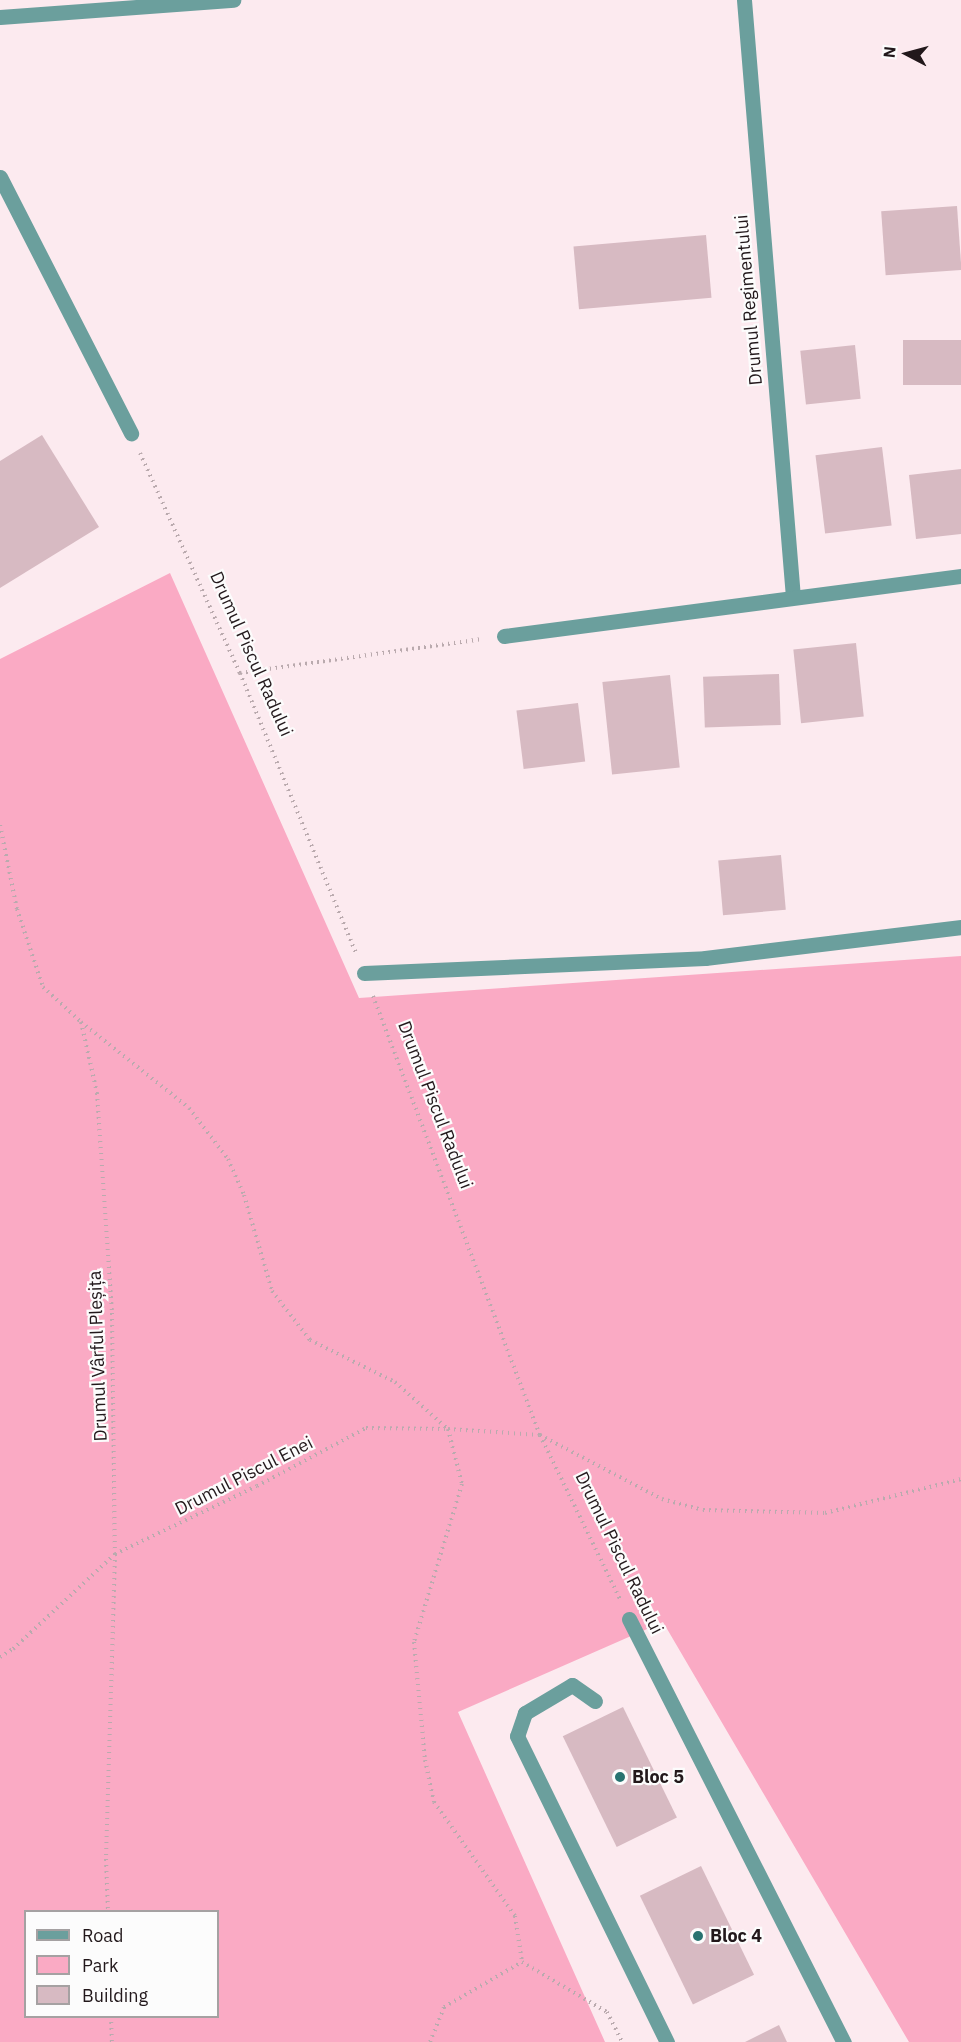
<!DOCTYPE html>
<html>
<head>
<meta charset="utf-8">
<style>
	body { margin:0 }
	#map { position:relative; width:961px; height:2042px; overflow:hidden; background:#fceaef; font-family:"IBM Plex Sans",sans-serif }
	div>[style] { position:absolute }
	.green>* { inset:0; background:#faaac4 }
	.building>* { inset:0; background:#d7bac2; transform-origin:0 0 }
	.path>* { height:4px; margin-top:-2px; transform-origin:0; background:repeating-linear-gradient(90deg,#baaaae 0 1.5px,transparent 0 6px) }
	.minor>* { height:15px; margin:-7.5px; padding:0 7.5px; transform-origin:7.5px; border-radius:7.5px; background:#6b9f9d }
	.dots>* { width:16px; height:16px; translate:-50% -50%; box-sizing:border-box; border:3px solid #fcfcfc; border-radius:50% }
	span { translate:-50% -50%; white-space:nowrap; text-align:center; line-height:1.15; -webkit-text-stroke:4.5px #fcfcfc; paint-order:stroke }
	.street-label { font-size:18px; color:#22181b }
	.poi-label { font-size:18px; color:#22181b; font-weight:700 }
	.left { translate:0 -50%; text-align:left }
	.legend { position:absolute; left:24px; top:1910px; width:195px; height:108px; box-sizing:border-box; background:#fcfcfc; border:2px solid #a5a1a2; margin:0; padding:8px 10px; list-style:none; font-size:18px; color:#22181b }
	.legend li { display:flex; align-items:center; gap:12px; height:30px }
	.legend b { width:30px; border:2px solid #a5a1a2 }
	.north { position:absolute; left:877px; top:24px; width:60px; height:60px; -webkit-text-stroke:4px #fcfcfc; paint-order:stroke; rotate:276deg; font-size:16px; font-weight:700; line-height:24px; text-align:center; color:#22181b }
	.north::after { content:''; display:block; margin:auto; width:21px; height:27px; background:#22181b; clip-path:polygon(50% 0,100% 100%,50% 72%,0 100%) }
</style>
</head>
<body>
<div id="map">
	<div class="green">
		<div style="clip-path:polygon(evenodd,170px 573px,359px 998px,961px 956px,961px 2042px,909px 2042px,663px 1622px,458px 1712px,605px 2042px,0 2042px,0 659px,170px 573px,26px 1912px,218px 1912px,218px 2016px,26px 2016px,26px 1912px)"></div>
	</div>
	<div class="building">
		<div style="left:957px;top:206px;width:64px;height:76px;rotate:86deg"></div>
		<div style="left:706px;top:235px;width:63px;height:133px;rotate:85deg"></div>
		<div style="left:961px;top:340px;width:45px;height:58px;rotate:90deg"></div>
		<div style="left:855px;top:345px;width:54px;height:55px;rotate:84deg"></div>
		<div style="clip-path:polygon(42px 435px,99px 527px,0 588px,0 461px)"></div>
		<div style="left:882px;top:447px;width:79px;height:67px;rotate:83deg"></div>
		<div style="clip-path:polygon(961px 469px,961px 534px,916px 539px,909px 475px)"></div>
		<div style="left:856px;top:643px;width:74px;height:63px;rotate:84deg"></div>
		<div style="left:779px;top:674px;width:51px;height:76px;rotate:88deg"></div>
		<div style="left:670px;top:675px;width:93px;height:68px;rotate:84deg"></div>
		<div style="left:578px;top:703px;width:59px;height:62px;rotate:83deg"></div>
		<div style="left:781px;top:855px;width:55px;height:63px;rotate:85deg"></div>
		<div style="left:623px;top:1707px;width:123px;height:67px;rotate:64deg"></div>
		<div style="left:701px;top:1866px;width:121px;height:68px;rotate:64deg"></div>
		<div style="clip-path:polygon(779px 2025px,787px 2042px,745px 2042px)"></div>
	</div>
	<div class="path">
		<div style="left:140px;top:453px;width:242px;rotate:65.6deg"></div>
		<div style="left:240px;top:673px;width:303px;rotate:67.5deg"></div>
		<div style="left:240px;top:673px;width:245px;rotate:-8deg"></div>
		<div style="left:0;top:825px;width:86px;rotate:78.6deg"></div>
		<div style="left:17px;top:909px;width:82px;rotate:71.6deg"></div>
		<div style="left:43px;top:987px;width:52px;rotate:42.6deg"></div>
		<div style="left:81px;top:1022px;width:73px;rotate:77.3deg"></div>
		<div style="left:97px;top:1093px;width:221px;rotate:86.1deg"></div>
		<div style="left:112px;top:1313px;width:241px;rotate:89.3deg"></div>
		<div style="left:115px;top:1554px;width:305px;rotate:91.7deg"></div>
		<div style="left:106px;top:1859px;width:53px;rotate:87.8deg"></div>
		<div style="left:373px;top:996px;width:470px;rotate:69.2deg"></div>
		<div style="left:540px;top:1435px;width:182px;rotate:64deg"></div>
		<div style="left:81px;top:1022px;width:138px;rotate:38.5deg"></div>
		<div style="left:189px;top:1108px;width:64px;rotate:52.6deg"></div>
		<div style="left:228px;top:1159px;width:39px;rotate:66deg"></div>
		<div style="left:244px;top:1195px;width:100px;rotate:73.7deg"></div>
		<div style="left:272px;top:1291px;width:62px;rotate:52.2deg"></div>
		<div style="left:310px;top:1340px;width:95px;rotate:26.3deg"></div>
		<div style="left:395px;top:1382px;width:71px;rotate:41.6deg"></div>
		<div style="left:448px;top:1429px;width:57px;rotate:75.7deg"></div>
		<div style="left:462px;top:1484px;width:165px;rotate:106.9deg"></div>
		<div style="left:414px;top:1642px;width:119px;rotate:84.7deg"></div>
		<div style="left:425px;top:1760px;width:43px;rotate:77.9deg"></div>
		<div style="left:434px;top:1802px;width:140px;rotate:54.6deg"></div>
		<div style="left:515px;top:1916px;width:47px;rotate:81.3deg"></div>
		<div style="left:522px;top:1962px;width:99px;rotate:30.5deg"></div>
		<div style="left:607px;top:2012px;width:34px;rotate:63deg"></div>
		<div style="left:0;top:1657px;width:15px;rotate:-32deg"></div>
		<div style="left:13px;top:1649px;width:139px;rotate:-43deg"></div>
		<div style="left:115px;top:1554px;width:157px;rotate:-25.6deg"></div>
		<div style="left:257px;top:1486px;width:123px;rotate:-28deg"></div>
		<div style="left:366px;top:1428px;width:82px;rotate:0.7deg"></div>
		<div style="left:448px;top:1429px;width:92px;rotate:3.7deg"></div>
		<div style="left:540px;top:1435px;width:138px;rotate:27.7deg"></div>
		<div style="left:662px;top:1499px;width:42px;rotate:15deg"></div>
		<div style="left:703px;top:1510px;width:122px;rotate:1.4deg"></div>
		<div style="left:825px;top:1513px;width:140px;rotate:-14deg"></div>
		<div style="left:111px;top:2016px;width:26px;rotate:88deg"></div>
		<div style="left:430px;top:2042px;width:38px;rotate:-68deg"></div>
		<div style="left:444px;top:2007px;width:90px;rotate:-30deg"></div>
	</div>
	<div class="minor">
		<div style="left:744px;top:0;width:599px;rotate:85.31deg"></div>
		<div style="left:0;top:17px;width:234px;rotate:-4.2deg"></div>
		<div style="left:0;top:177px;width:288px;rotate:62.9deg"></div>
		<div style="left:504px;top:636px;width:461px;rotate:-7.5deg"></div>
		<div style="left:364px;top:973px;width:341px;rotate:-2.5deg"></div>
		<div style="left:705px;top:958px;width:258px;rotate:-6.9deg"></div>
		<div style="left:629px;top:1619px;width:475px;rotate:63.1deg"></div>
		<div style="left:595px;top:1701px;width:28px;rotate:-145deg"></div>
		<div style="left:572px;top:1685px;width:55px;rotate:149.2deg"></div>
		<div style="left:525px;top:1713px;width:24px;rotate:109deg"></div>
		<div style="left:517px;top:1736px;width:341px;rotate:63.9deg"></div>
	</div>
	<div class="dots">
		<div style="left:620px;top:1777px;background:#287270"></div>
		<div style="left:698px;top:1936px;background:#287270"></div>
	</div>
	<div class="street-label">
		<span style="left:749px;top:300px;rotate:-95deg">Drumul Regimentului</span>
		<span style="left:251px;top:654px;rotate:66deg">Drumul Piscul Radului</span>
		<span style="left:435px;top:1105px;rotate:69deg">Drumul Piscul Radului</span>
		<span style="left:98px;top:1356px;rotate:-92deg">Drumul Vârful Pleșița</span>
		<span style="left:244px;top:1476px;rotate:-27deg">Drumul Piscul Enei</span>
		<span style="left:619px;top:1553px;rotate:64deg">Drumul Piscul Radului</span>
	</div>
	<div class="poi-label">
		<span class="left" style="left:632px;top:1777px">Bloc 5</span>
		<span class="left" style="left:710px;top:1936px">Bloc 4</span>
	</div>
	<ul class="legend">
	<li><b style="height:8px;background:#6b9f9d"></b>Road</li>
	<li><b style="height:16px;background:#faaac4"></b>Park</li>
	<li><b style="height:16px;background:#d7bac2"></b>Building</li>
	</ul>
	<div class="north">N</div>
</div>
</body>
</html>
